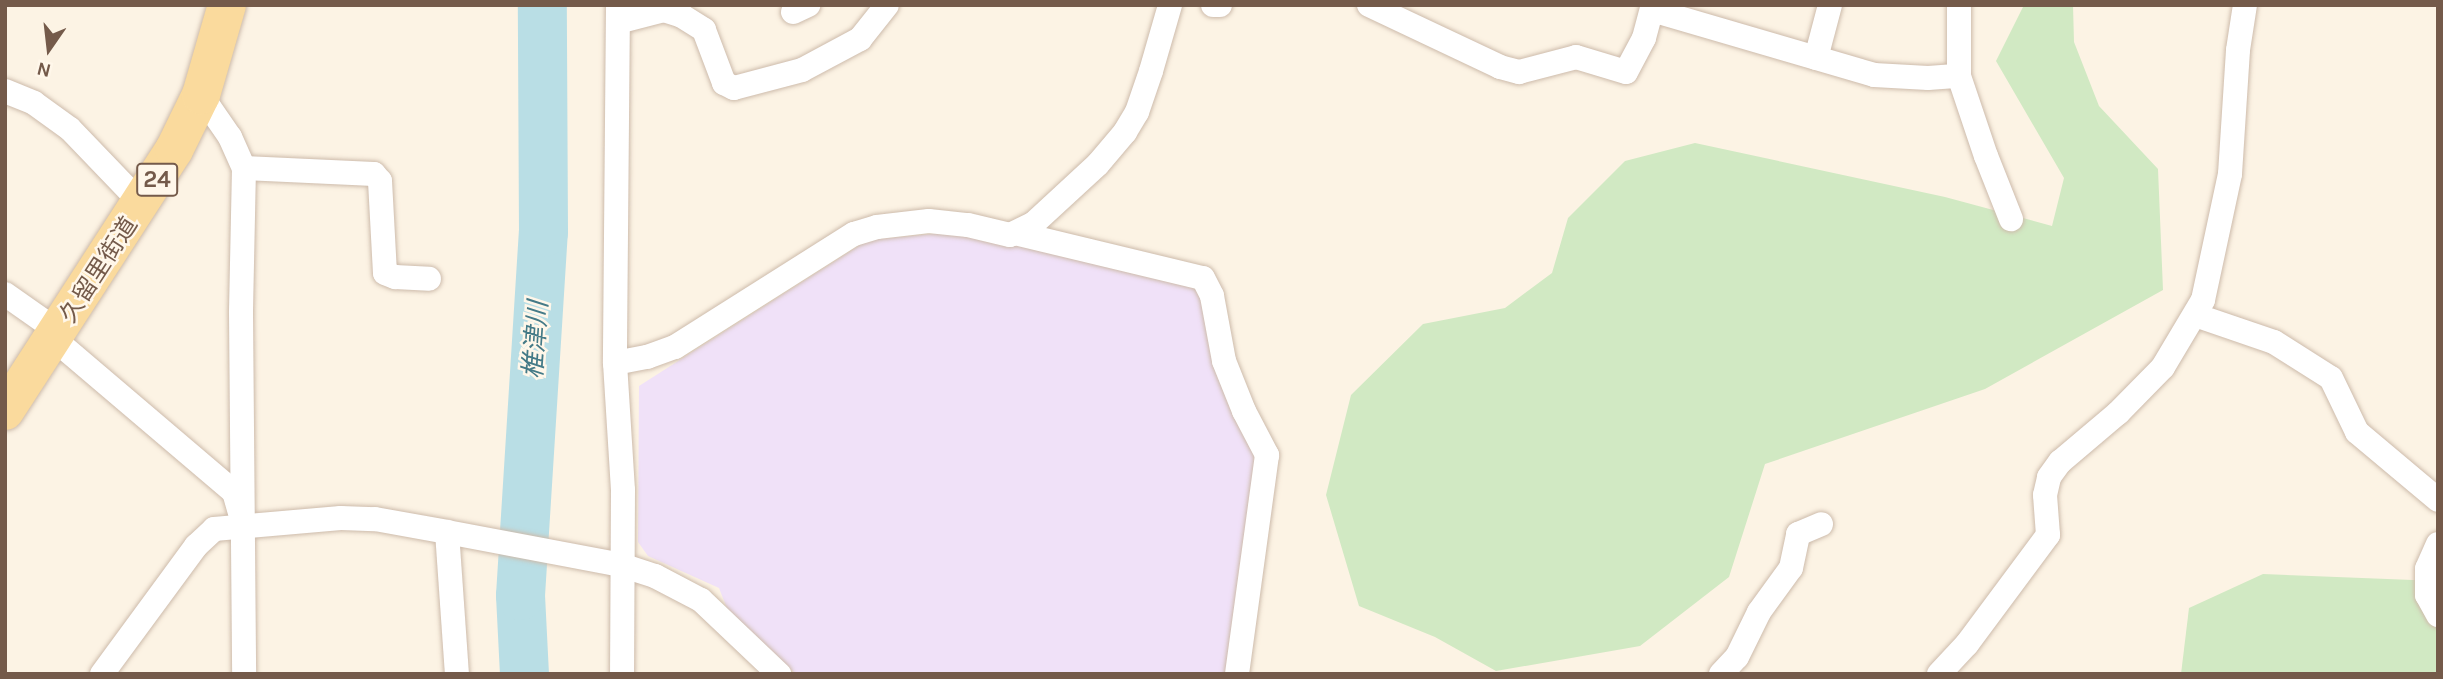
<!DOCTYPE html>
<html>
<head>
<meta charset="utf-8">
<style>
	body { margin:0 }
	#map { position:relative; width:2443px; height:679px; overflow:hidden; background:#fcf3e4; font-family:Karla,"Noto Sans JP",sans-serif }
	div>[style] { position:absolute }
	.education>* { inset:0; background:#f0e1f8 }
	.green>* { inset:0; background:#d1e9c3 }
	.river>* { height:49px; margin:-24.5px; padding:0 24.5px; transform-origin:24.5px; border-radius:24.5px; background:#b9dee5 }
	.roads { filter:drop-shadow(0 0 2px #cdbbab) drop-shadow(0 0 2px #cdbbab) }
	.street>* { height:24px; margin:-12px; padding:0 12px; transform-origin:12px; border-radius:12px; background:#fff }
	.primary>* { height:38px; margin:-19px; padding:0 19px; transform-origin:19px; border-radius:19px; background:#fada9d }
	span { translate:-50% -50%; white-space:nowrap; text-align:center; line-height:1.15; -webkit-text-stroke:5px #fff7ea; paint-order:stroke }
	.shield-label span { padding:2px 5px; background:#fff7ea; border:2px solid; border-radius:5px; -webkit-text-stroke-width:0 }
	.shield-label { font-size:23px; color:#745a4a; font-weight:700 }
	.street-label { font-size:24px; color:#745a4a }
	.water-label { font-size:26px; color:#447a87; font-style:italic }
	.frame { position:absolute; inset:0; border:7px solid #745a4a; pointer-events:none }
	.north { position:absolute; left:14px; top:14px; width:70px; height:70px; -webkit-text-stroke:5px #fff7ea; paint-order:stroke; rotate:194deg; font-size:19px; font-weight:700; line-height:28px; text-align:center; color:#745a4a }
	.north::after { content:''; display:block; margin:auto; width:24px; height:32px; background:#745a4a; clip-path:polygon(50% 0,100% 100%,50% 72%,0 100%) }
</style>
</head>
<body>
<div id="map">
	<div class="education">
		<div style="clip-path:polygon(964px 231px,1195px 282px,1258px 466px,1228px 674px,796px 674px,728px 611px,719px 588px,648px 556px,638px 542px,639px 386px,868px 240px)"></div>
	</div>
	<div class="green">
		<div style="clip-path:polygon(2024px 5px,2073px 5px,2074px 42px,2099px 106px,2158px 169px,2163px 290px,1985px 389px,1765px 464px,1729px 577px,1640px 646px,1496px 671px,1435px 637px,1359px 606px,1326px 495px,1351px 395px,1423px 324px,1505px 308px,1552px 273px,1568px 218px,1625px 161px,1695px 143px,1945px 197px,2052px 226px,2064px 178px,1996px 61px)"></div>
		<div style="clip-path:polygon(2263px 574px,2438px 581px,2438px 674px,2181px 674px,2189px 608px)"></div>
	</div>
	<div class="river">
		<div style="left:524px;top:674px;width:79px;rotate:-92.9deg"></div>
		<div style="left:520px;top:595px;width:364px;rotate:-86.4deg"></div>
		<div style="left:543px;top:232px;width:227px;rotate:-90.3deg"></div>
	</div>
	<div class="roads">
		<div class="street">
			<div style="left:618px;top:5px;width:358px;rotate:90.5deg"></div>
			<div style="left:615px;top:363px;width:127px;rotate:86.4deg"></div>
			<div style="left:623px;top:490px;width:184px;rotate:90.3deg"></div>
			<div style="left:664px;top:5px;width:5px;rotate:90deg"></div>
			<div style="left:664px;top:10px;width:19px;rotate:18deg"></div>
			<div style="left:682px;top:16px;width:26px;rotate:32deg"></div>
			<div style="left:704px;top:30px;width:57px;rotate:69.3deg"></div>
			<div style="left:724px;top:83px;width:11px;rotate:27deg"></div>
			<div style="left:734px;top:88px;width:70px;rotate:-14.8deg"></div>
			<div style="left:802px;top:70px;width:66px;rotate:-28.1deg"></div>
			<div style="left:860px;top:39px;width:43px;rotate:-51.5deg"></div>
			<div style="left:1213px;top:5px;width:7px"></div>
			<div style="left:1369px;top:5px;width:145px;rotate:25.3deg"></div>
			<div style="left:1500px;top:67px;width:20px;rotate:15deg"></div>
			<div style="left:1519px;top:72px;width:59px;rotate:-14.7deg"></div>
			<div style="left:1576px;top:57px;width:52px;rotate:16.7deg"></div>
			<div style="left:1626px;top:72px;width:38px;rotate:-62deg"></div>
			<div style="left:1644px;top:38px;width:34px;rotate:-75deg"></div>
			<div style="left:1959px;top:5px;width:71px;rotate:90deg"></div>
			<div style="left:1959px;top:76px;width:84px;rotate:71.4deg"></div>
			<div style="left:1986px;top:156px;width:68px;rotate:68.4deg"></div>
			<div style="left:1652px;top:10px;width:231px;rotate:16.3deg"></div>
			<div style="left:1874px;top:75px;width:54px;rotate:3.2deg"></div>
			<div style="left:1928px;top:78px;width:31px;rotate:-4deg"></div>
			<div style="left:793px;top:12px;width:17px;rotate:-25deg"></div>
			<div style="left:618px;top:22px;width:48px;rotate:-14.6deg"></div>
			<div style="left:1816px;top:58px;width:55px;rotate:-75.2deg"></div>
			<div style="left:5px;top:91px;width:31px;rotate:22deg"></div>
			<div style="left:34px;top:103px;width:44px;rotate:35.8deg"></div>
			<div style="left:70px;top:129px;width:104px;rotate:46.2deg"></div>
			<div style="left:201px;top:95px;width:51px;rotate:55.4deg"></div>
			<div style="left:230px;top:137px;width:34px;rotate:66deg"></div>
			<div style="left:244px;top:168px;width:145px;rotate:91.2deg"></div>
			<div style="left:241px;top:313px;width:361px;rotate:89.5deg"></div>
			<div style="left:244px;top:168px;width:130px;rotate:2.6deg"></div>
			<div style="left:374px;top:174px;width:9px;rotate:49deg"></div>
			<div style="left:380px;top:181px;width:92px;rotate:86.9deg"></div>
			<div style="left:385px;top:273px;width:11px;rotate:22deg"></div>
			<div style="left:395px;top:277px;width:34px;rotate:3deg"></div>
			<div style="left:1015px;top:233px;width:193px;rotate:13.5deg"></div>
			<div style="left:1203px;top:278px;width:20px;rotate:63deg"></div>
			<div style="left:1212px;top:296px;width:66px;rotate:79.5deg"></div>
			<div style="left:1224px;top:361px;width:54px;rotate:68.2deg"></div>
			<div style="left:1244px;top:411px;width:50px;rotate:62.4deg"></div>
			<div style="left:1267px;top:455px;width:221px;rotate:97.8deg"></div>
			<div style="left:5px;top:294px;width:66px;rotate:35.1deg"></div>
			<div style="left:2195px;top:315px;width:83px;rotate:18.9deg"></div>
			<div style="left:2274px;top:342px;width:67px;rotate:32.3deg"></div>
			<div style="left:2331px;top:378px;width:60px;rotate:64.3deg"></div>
			<div style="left:2357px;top:432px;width:106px;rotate:40deg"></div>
			<div style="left:54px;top:339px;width:236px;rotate:40.4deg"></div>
			<div style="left:234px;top:492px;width:22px;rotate:74deg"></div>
			<div style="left:615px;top:363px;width:33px;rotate:-11deg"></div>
			<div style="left:647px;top:357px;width:30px;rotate:-20deg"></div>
			<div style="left:675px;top:347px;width:212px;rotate:-32.3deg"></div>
			<div style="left:854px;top:234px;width:24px;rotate:-17deg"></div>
			<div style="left:877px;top:227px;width:52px;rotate:-6.6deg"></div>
			<div style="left:929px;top:221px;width:39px;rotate:6deg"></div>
			<div style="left:968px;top:225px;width:43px;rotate:13.4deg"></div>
			<div style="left:1010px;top:235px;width:25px;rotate:-26deg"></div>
			<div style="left:1033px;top:224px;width:88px;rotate:-42.7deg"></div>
			<div style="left:1098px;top:164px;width:42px;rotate:-49.8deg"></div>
			<div style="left:1125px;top:132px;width:23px;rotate:-59deg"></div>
			<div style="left:1137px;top:112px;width:43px;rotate:-71.1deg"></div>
			<div style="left:1151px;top:71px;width:69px;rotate:-73.9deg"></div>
			<div style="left:447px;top:532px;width:142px;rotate:86deg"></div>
			<div style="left:2438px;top:544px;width:27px;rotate:114deg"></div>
			<div style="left:2427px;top:569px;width:26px;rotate:90deg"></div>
			<div style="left:2427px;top:595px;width:23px;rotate:61deg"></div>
			<div style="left:102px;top:674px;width:159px;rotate:-53.7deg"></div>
			<div style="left:196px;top:546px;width:25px;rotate:-43deg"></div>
			<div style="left:214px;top:529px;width:127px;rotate:-5deg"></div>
			<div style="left:341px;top:518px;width:34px;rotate:2deg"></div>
			<div style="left:375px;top:519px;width:73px;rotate:10.2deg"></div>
			<div style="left:447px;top:532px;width:177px;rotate:10.7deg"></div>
			<div style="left:621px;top:565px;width:36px;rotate:18deg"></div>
			<div style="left:655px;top:576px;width:52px;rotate:27.6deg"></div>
			<div style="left:701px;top:600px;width:108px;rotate:43.5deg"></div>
			<div style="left:1721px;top:674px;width:23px;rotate:-47deg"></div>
			<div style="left:1737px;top:657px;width:50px;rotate:-63.9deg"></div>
			<div style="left:1759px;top:612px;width:54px;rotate:-54deg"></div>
			<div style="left:1791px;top:568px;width:35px;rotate:-78deg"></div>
			<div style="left:1798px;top:534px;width:25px;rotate:-23deg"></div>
			<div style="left:1939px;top:674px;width:41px;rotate:-47deg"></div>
			<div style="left:1967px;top:644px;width:136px;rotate:-53.4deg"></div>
			<div style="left:2048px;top:535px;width:40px;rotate:-94.3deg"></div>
			<div style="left:2045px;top:495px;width:18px;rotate:-77deg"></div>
			<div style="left:2049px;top:477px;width:19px;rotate:-54deg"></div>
			<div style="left:2060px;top:462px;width:76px;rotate:-40.2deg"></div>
			<div style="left:2118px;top:413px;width:64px;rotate:-45.6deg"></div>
			<div style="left:2163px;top:367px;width:78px;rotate:-59.2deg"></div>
			<div style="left:2203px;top:300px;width:129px;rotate:-77.9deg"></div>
			<div style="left:2230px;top:174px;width:124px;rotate:-86.3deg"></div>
			<div style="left:2238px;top:50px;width:46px;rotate:-81.2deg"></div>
		</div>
		<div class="primary">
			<div style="left:5px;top:411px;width:311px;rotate:-57.1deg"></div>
			<div style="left:174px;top:150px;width:61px;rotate:-63.9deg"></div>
			<div style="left:201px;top:95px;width:94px;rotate:-73.9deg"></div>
		</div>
	</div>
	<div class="shield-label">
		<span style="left:157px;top:180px">24</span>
	</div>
	<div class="street-label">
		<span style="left:99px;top:270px;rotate:-57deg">久留里街道</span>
	</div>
	<div class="water-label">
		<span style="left:536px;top:340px;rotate:-86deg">椎津川</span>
	</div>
	<div class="frame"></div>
	<div class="north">N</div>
</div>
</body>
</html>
